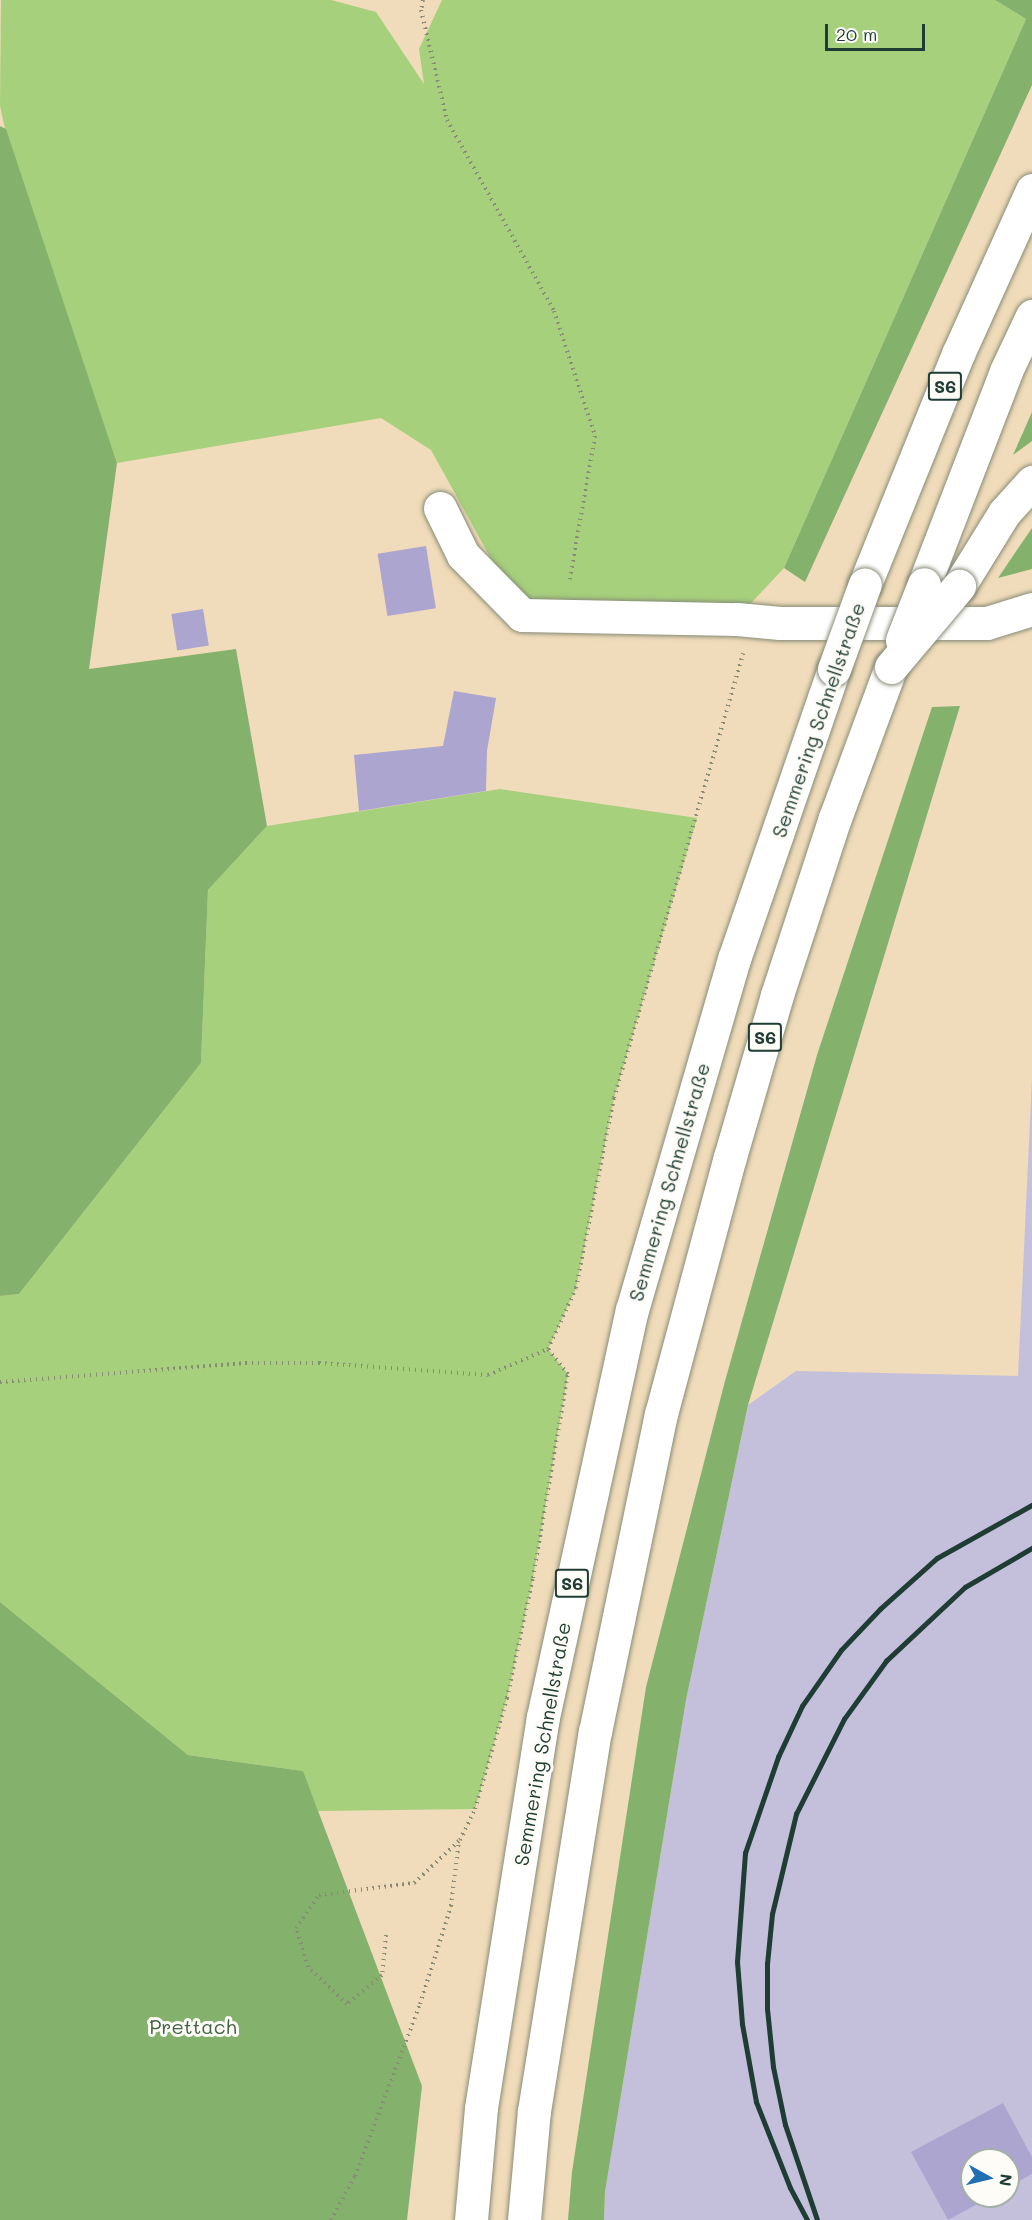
<!DOCTYPE html>
<html>
<head>
<meta charset="utf-8">
<style>
	body { margin:0 }
	#map { position:relative; width:1032px; height:2220px; overflow:hidden; background:#f0dbba; font-family:Mali,sans-serif }
	div>[style] { position:absolute }
	.industrial>* { inset:0; background:#c4c0db }
	.green>* { inset:0; background:#a6d07c }
	.forest>* { inset:0; background:#84b26c }
	.building>* { inset:0; background:#aba5d0; transform-origin:0 0 }
	.path>* { height:4px; margin-top:-2px; transform-origin:0; background:repeating-linear-gradient(90deg,#888c77 0 1.5px,transparent 0 6px) }
	.roads { filter:drop-shadow(0 0 2px #888c77) drop-shadow(0 0 2px #888c77) }
	.minor>* { height:33px; margin:-16.5px; padding:0 16.5px; transform-origin:16.5px; border-radius:16.5px; background:#fff }
	.motorway>* { height:33px; margin:-16.5px; padding:0 16.5px; transform-origin:16.5px; border-radius:16.5px; background:#fff }
	.rail>* { height:4.5px; margin:-2.25px; padding:0 2.25px; transform-origin:2.25px; border-radius:2.25px; background:#1f3d34 }
	.bridges { filter:drop-shadow(0 0 2px #888c77) drop-shadow(0 0 2px #888c77) }
	.motorway-bridge>* { height:33px; margin:-16.5px; padding:0 16.5px; transform-origin:16.5px; border-radius:16.5px; background:#fff }
	span { translate:-50% -50%; white-space:nowrap; text-align:center; line-height:1.15; -webkit-text-stroke:6px #fdfcf7; paint-order:stroke }
	.shield-label span { padding:2px 4px; background:#fdfcf7; border:2px solid; border-radius:4px; -webkit-text-stroke-width:0 }
	.shield-label { font-size:18px; color:#1f3d34; font-weight:700 }
	.street-label { font-size:20px; color:#1f3d34 }
	.park-label { font-size:20px; color:#416246 }
	.north { position:absolute; left:960px; top:2148px; width:60px; height:60px; box-sizing:border-box; background:#fdfcf7; border:2px solid #a4b0a9; border-radius:50%; rotate:98deg; font-size:16px; font-weight:700; line-height:24px; text-align:center; color:#1f3d34 }
	.north::after { content:''; display:block; margin:auto; width:21px; height:27px; background:#1f6fb2; clip-path:polygon(50% 0,100% 100%,50% 72%,0 100%) }
	.scale { position:absolute; left:825px; top:24px; width:100px; height:27px; box-sizing:border-box; border:3px solid #1f3d34; border-top:0; padding-left:8px; font-size:18px; line-height:21px; white-space:nowrap; color:#1f3d34; -webkit-text-stroke:4px #fdfcf7; paint-order:stroke }
</style>
</head>
<body>
<div id="map">
	<div class="industrial">
		<div style="clip-path:polygon(evenodd,1032px 1078px,1032px 2220px,604px 2220px,605px 2192px,686px 1700px,748px 1405px,796px 1371px,1018px 1376px,1032px 1078px,972px 2160px,1008px 2160px,1008px 2196px,972px 2196px,972px 2160px)"></div>
	</div>
	<div class="green">
		<div style="clip-path:polygon(1px 0,331px 0,376px 12px,424px 84px,419px 49px,442px 0,995px 0,1026px 19px,784px 568px,736px 619px,522px 615px,431px 450px,381px 418px,117px 463px,5px 129px,0 106px)"></div>
		<div style="clip-path:polygon(500px 789px,697px 818px,614px 1098px,576px 1288px,548px 1349px,568px 1374px,533px 1578px,507px 1698px,475px 1809px,318px 1811px,302px 1771px,188px 1755px,0 1602px,0 1296px,19px 1294px,201px 1063px,208px 890px,267px 826px)"></div>
	</div>
	<div class="forest">
		<div style="clip-path:polygon(995px 0,1032px 0,1032px 85px,805px 582px,784px 568px,1026px 19px)"></div>
		<div style="clip-path:polygon(0 126px,6px 129px,117px 463px,89px 669px,236px 649px,267px 826px,208px 890px,201px 1063px,19px 1294px,0 1296px)"></div>
		<div style="clip-path:polygon(1032px 412px,1032px 441px,1013px 455px)"></div>
		<div style="clip-path:polygon(1032px 528px,1032px 569px,998px 578px)"></div>
		<div style="clip-path:polygon(960px 706px,748px 1405px,686px 1700px,605px 2192px,604px 2220px,568px 2220px,572px 2172px,646px 1687px,725px 1381px,817px 1055px,932px 707px)"></div>
		<div style="clip-path:polygon(0 1602px,188px 1755px,303px 1771px,422px 2086px,407px 2220px,0 2220px)"></div>
	</div>
	<div class="building">
		<div style="left:426px;top:546px;width:63px;height:49px;rotate:81deg"></div>
		<div style="left:203px;top:609px;width:37px;height:32px;rotate:81deg"></div>
		<div style="clip-path:polygon(454px 691px,496px 698px,487px 751px,486px 791px,359px 811px,354px 755px,443px 746px)"></div>
		<div style="clip-path:polygon(1003px 2103px,1032px 2157px,1032px 2174px,1008px 2187px,1008px 2160px,972px 2160px,972px 2196px,992px 2196px,948px 2220px,911px 2152px)"></div>
	</div>
	<div class="path">
		<div style="left:423px;top:0;width:10px;rotate:101deg"></div>
		<div style="left:421px;top:10px;width:113px;rotate:76.7deg"></div>
		<div style="left:447px;top:120px;width:219px;rotate:60.7deg"></div>
		<div style="left:554px;top:311px;width:132px;rotate:71.8deg"></div>
		<div style="left:595px;top:436px;width:149px;rotate:100deg"></div>
		<div style="left:0;top:1382px;width:247px;rotate:-4.4deg"></div>
		<div style="left:246px;top:1363px;width:73px"></div>
		<div style="left:319px;top:1363px;width:169px;rotate:4.1deg"></div>
		<div style="left:488px;top:1375px;width:65px;rotate:-23.4deg"></div>
		<div style="left:548px;top:1349px;width:67px;rotate:-65.3deg"></div>
		<div style="left:576px;top:1288px;width:194px;rotate:-78.7deg"></div>
		<div style="left:614px;top:1098px;width:463px;rotate:-73.8deg"></div>
		<div style="left:386px;top:1935px;width:40px;rotate:95.7deg"></div>
		<div style="left:382px;top:1975px;width:45px;rotate:140.4deg"></div>
		<div style="left:347px;top:2004px;width:54px;rotate:-136.5deg"></div>
		<div style="left:308px;top:1967px;width:41px;rotate:-107.1deg"></div>
		<div style="left:296px;top:1928px;width:40px;rotate:-55.1deg"></div>
		<div style="left:319px;top:1895px;width:96px;rotate:-7.2deg"></div>
		<div style="left:414px;top:1883px;width:63px;rotate:-43.1deg"></div>
		<div style="left:460px;top:1840px;width:34px;rotate:-64deg"></div>
		<div style="left:475px;top:1809px;width:116px;rotate:-73.9deg"></div>
		<div style="left:507px;top:1698px;width:123px;rotate:-77.8deg"></div>
		<div style="left:533px;top:1578px;width:207px;rotate:-80.3deg"></div>
		<div style="left:568px;top:1374px;width:32px;rotate:-129deg"></div>
		<div style="left:331px;top:2220px;width:50px;rotate:-61.4deg"></div>
		<div style="left:355px;top:2176px;width:184px;rotate:-69.3deg"></div>
		<div style="left:420px;top:2004px;width:103px;rotate:-72.4deg"></div>
		<div style="left:451px;top:1906px;width:66px;rotate:-83.1deg"></div>
	</div>
	<div class="roads">
		<div class="minor">
			<div style="left:440px;top:508px;width:52px;rotate:63.9deg"></div>
			<div style="left:463px;top:555px;width:84px;rotate:45.5deg"></div>
			<div style="left:522px;top:615px;width:215px;rotate:1.1deg"></div>
			<div style="left:737px;top:619px;width:43px;rotate:5.3deg"></div>
			<div style="left:780px;top:623px;width:207px"></div>
			<div style="left:987px;top:623px;width:47px;rotate:-17.3deg"></div>
		</div>
		<div class="motorway">
			<div style="left:865px;top:584px;width:248px;rotate:-68deg"></div>
			<div style="left:958px;top:354px;width:180px;rotate:-65.7deg"></div>
			<div style="left:924px;top:584px;width:228px;rotate:-68.9deg"></div>
			<div style="left:1006px;top:371px;width:61px;rotate:-64.7deg"></div>
			<div style="left:959px;top:586px;width:86px;rotate:-58.3deg"></div>
			<div style="left:1004px;top:513px;width:42px;rotate:-47.9deg"></div>
			<div style="left:471px;top:2220px;width:112px;rotate:-84.9deg"></div>
			<div style="left:481px;top:2108px;width:396px;rotate:-81deg"></div>
			<div style="left:543px;top:1717px;width:417px;rotate:-77.7deg"></div>
			<div style="left:632px;top:1310px;width:366px;rotate:-73.8deg"></div>
			<div style="left:734px;top:959px;width:307px;rotate:-71deg"></div>
			<div style="left:524px;top:2220px;width:109px;rotate:-84.8deg"></div>
			<div style="left:534px;top:2111px;width:384px;rotate:-80.9deg"></div>
			<div style="left:595px;top:1732px;width:325px;rotate:-78.3deg"></div>
			<div style="left:661px;top:1414px;width:266px;rotate:-75deg"></div>
			<div style="left:730px;top:1157px;width:169px;rotate:-73.8deg"></div>
			<div style="left:777px;top:995px;width:186px;rotate:-71.9deg"></div>
			<div style="left:835px;top:818px;width:161px;rotate:-69.7deg"></div>
		</div>
	</div>
	<div class="rail">
		<div style="left:807px;top:2220px;width:36px;rotate:-118deg"></div>
		<div style="left:790px;top:2188px;width:92px;rotate:-111.6deg"></div>
		<div style="left:756px;top:2102px;width:79px;rotate:-100.2deg"></div>
		<div style="left:742px;top:2024px;width:62px;rotate:-94.6deg"></div>
		<div style="left:737px;top:1962px;width:109px;rotate:-85.8deg"></div>
		<div style="left:745px;top:1853px;width:102px;rotate:-71deg"></div>
		<div style="left:778px;top:1757px;width:56px;rotate:-64.8deg"></div>
		<div style="left:802px;top:1706px;width:68px;rotate:-55.1deg"></div>
		<div style="left:841px;top:1650px;width:57px;rotate:-46.4deg"></div>
		<div style="left:880px;top:1609px;width:76px;rotate:-41.8deg"></div>
		<div style="left:937px;top:1558px;width:109px;rotate:-29.2deg"></div>
		<div style="left:817px;top:2220px;width:100px;rotate:-108.6deg"></div>
		<div style="left:785px;top:2125px;width:59px;rotate:-101.7deg"></div>
		<div style="left:773px;top:2067px;width:58px;rotate:-95.9deg"></div>
		<div style="left:767px;top:2009px;width:45px;rotate:-90deg"></div>
		<div style="left:767px;top:1964px;width:50px;rotate:-84.3deg"></div>
		<div style="left:772px;top:1914px;width:103px;rotate:-76.5deg"></div>
		<div style="left:796px;top:1814px;width:106px;rotate:-63.2deg"></div>
		<div style="left:844px;top:1719px;width:72px;rotate:-54.1deg"></div>
		<div style="left:886px;top:1661px;width:108px;rotate:-43.1deg"></div>
		<div style="left:965px;top:1587px;width:78px;rotate:-30.2deg"></div>
	</div>
	<div class="bridges">
		<div class="motorway-bridge">
			<div style="left:902px;top:640px;width:60px;rotate:-68.6deg"></div>
			<div style="left:891px;top:667px;width:106px;rotate:-50deg"></div>
			<div style="left:834px;top:669px;width:90px;rotate:-70deg"></div>
		</div>
	</div>
	<div class="shield-label">
		<span style="left:945px;top:386px">S6</span>
		<span style="left:765px;top:1037px">S6</span>
		<span style="left:572px;top:1583px">S6</span>
	</div>
	<div class="street-label">
		<span style="left:818px;top:720px;rotate:-71deg">Semmering Schnellstraße</span>
		<span style="left:669px;top:1182px;rotate:-74deg">Semmering Schnellstraße</span>
		<span style="left:542px;top:1744px;rotate:-80deg">Semmering Schnellstraße</span>
	</div>
	<div class="park-label">
		<span style="left:193px;top:2026px">Prettach</span>
	</div>
	<div class="north">N</div>
	<div class="scale">20 m</div>
</div>
</body>
</html>
